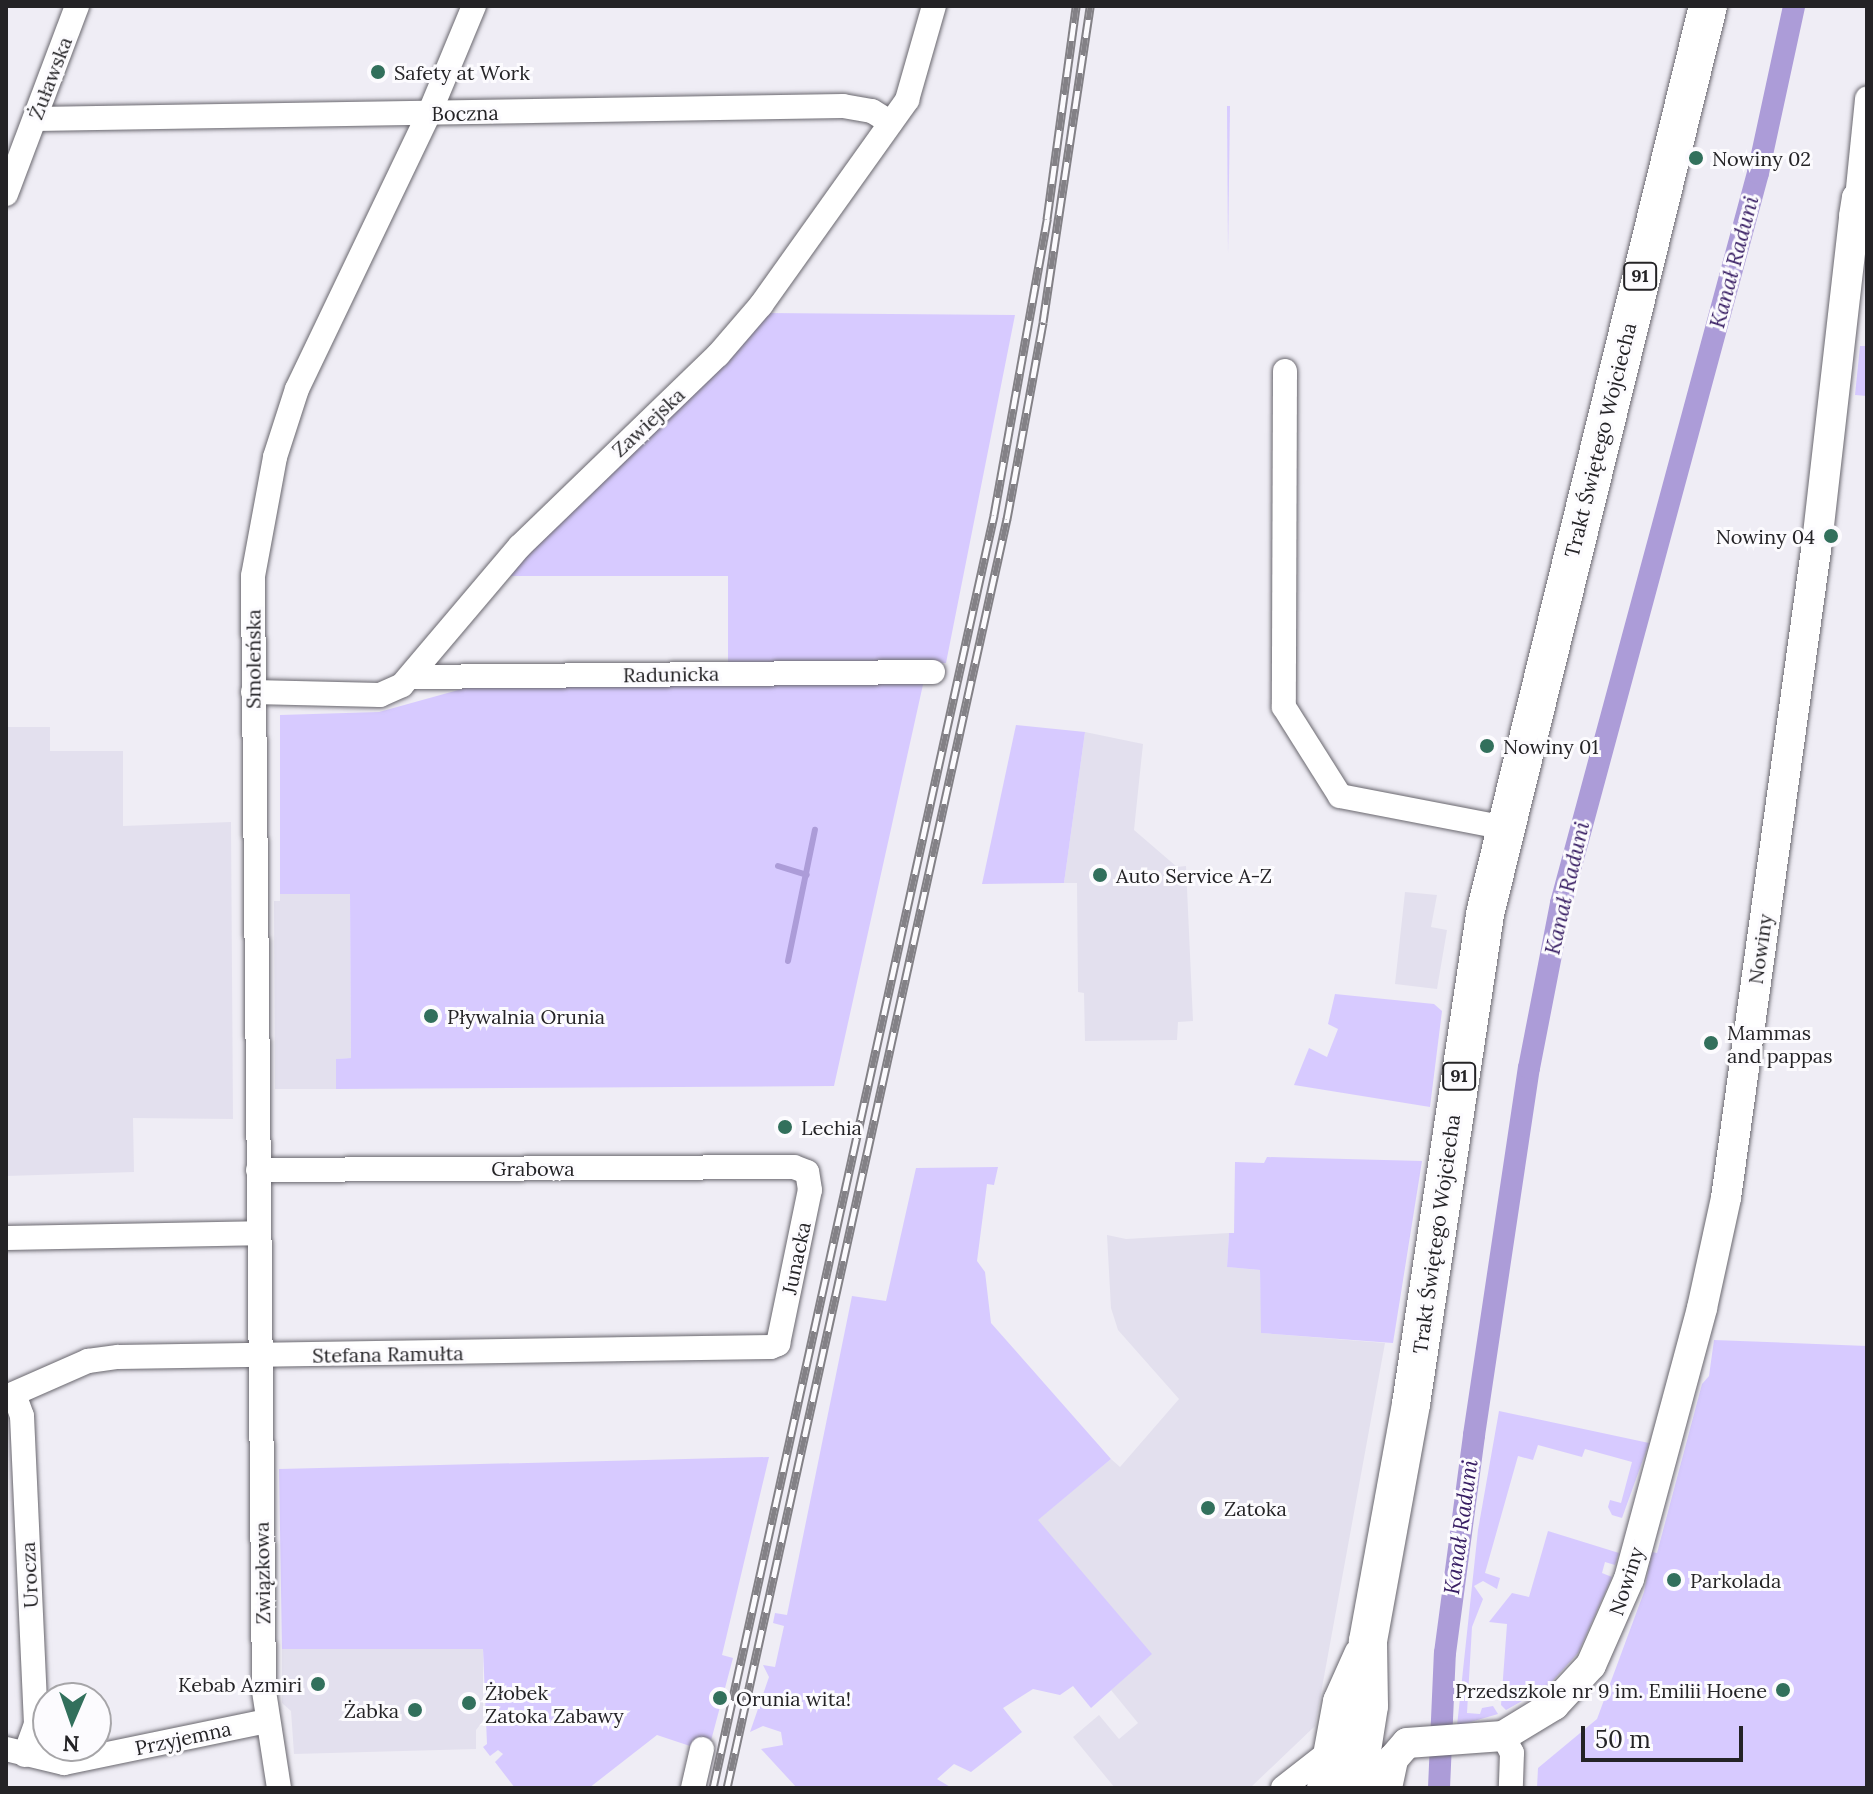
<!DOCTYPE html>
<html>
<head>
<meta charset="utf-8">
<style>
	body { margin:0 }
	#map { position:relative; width:1873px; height:1794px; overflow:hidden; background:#efedf5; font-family:Lora,serif }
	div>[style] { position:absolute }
	.built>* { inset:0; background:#e3e0ee }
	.green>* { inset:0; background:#d7caff }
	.stream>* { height:6px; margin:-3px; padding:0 3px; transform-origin:3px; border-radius:3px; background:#ac9cd8 }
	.canal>* { height:22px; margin:-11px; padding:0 11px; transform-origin:11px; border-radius:11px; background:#ac9cd8 }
	.roads { filter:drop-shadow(0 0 2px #69676e) drop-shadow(0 0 2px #69676e) }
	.minor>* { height:24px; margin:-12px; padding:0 12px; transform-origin:12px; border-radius:12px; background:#fff }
	.tertiary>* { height:30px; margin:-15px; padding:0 15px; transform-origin:15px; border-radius:15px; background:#fff }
	.primary>* { height:38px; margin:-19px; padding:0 19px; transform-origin:19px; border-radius:19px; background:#fff }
	.rail>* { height:9px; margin-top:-4.5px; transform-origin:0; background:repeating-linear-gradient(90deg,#fcfbfe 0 18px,#838186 0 36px); box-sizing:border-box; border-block:2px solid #838186 }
	.dots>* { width:22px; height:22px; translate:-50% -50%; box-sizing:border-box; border:4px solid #fcfbfe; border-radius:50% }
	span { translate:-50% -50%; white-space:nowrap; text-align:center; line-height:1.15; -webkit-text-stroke:6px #fcfbfe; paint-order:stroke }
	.shield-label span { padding:2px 6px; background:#fcfbfe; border:2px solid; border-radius:6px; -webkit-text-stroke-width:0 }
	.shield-label { font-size:18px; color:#242326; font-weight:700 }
	.poi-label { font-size:20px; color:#242326 }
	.left { translate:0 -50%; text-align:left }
	.right { translate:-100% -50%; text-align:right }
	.street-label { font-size:20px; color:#242326 }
	.water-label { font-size:22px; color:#371d63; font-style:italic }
	.frame { position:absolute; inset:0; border:8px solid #242326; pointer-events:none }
	.north { position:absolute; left:32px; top:1682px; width:80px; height:80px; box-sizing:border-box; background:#fcfbfe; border:2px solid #a6a5a8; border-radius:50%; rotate:182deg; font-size:22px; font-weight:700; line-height:32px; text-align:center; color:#242326 }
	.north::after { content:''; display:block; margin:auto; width:28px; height:36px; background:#32705c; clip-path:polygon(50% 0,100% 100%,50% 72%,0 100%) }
	.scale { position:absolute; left:1581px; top:1726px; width:162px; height:36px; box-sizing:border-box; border:4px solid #242326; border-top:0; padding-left:10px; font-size:24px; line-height:28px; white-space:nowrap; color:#242326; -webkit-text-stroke:6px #fcfbfe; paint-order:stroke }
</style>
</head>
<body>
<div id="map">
	<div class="built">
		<div style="clip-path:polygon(6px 727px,50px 727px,50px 751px,123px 751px,123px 826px,231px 822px,233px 1119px,133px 1118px,134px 1172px,6px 1176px)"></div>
		<div style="clip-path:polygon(1085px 732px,1143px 744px,1134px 830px,1177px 867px,1186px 866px,1193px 1021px,1178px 1022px,1177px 1040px,1085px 1041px,1084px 993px,1078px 992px,1077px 883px,1064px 883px)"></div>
		<div style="clip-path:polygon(1405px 892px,1437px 895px,1431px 927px,1447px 930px,1437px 989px,1395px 984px)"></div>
		<div style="clip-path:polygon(350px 893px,351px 1058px,336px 1059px,336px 1089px,275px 1089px,274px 901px,280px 901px,280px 894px)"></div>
		<div style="clip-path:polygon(1229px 1233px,1227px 1267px,1260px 1270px,1262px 1333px,1385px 1343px,1315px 1726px,1250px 1788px,1115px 1788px,1073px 1737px,1099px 1715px,1119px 1739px,1138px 1723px,1111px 1690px,1151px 1654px,1037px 1520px,1111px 1459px,1120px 1467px,1179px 1399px,1118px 1330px,1111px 1308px,1107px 1235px,1126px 1239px)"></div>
		<div style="clip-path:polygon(483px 1648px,483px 1721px,476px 1730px,476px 1749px,294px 1754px,291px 1711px,282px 1703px,282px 1649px)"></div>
	</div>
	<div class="green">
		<div style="clip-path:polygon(1227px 106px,1230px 106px,1228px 255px)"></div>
		<div style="clip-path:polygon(766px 313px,1015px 315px,946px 663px,728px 666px,728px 576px,507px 576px)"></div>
		<div style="clip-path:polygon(1860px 346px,1867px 346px,1867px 396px,1855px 395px)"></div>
		<div style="clip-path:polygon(924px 680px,834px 1086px,336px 1089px,336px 1059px,351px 1058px,350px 894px,280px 894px,280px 715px,379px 712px,480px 684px)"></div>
		<div style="clip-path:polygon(1016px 725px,1085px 732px,1064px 883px,982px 884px)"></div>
		<div style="clip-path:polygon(1335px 994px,1434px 1004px,1442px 1011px,1430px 1107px,1294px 1085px,1309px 1048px,1327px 1057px,1338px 1029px,1328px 1024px)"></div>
		<div style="clip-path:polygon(1267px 1157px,1422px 1161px,1393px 1343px,1261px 1333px,1260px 1270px,1227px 1267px,1229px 1233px,1234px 1233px,1235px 1162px,1264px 1163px)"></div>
		<div style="clip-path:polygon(998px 1167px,994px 1185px,987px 1184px,977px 1261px,985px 1272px,991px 1323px,1111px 1459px,1038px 1520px,1152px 1654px,1091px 1708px,1073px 1686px,1060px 1695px,1033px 1689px,1003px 1708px,1022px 1732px,971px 1772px,954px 1764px,937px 1779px,952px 1788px,797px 1788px,761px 1749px,783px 1745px,781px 1732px,763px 1726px,750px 1732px,769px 1677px,763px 1665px,775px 1667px,784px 1626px,773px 1623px,775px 1613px,787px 1615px,852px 1296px,886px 1301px,916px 1168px)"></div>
		<div style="clip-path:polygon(1714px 1340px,1867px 1346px,1867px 1788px,1537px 1788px,1538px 1768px,1597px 1719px,1644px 1592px,1652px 1552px,1657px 1553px,1702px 1384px,1709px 1376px)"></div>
		<div style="clip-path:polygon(1499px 1411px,1649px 1443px,1622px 1518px,1612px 1515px,1608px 1507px,1610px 1500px,1621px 1503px,1632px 1462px,1585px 1449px,1582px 1457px,1538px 1445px,1533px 1460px,1518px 1456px,1485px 1573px,1500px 1578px,1497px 1589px,1483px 1581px,1474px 1586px,1483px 1599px,1472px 1627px,1467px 1713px,1480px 1714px,1482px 1708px,1493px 1706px,1498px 1714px,1457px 1726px,1478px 1530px)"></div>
		<div style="clip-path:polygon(769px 1457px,722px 1655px,733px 1658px,708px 1752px,657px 1735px,589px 1788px,515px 1788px,495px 1762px,503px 1754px,498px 1750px,490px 1756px,483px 1747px,487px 1744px,483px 1649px,282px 1649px,279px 1469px)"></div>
		<div style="clip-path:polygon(1548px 1531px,1619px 1553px,1615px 1565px,1605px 1562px,1602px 1573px,1612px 1577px,1578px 1653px,1547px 1687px,1506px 1710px,1501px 1705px,1507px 1624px,1489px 1622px,1512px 1593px,1529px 1597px)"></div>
	</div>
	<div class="stream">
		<div style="left:778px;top:866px;width:30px;rotate:17deg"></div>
		<div style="left:788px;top:961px;width:134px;rotate:-78.4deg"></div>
	</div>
	<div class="canal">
		<div style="left:1439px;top:1788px;width:135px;rotate:-87.5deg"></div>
		<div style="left:1445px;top:1653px;width:220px;rotate:-82.4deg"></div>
		<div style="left:1474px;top:1435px;width:371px;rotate:-81.5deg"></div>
		<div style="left:1529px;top:1068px;width:168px;rotate:-79deg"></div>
		<div style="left:1561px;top:903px;width:756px;rotate:-74.9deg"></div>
		<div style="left:1758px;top:173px;width:171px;rotate:-77.8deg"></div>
	</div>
	<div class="roads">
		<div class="minor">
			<div style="left:35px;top:119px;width:808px;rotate:-0.92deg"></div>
			<div style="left:843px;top:106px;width:29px;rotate:10deg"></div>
			<div style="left:872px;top:111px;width:22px;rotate:32deg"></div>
			<div style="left:6px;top:194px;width:201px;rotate:-69.3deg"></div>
			<div style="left:1857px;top:198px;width:100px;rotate:-84.2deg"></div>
			<div style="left:1285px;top:371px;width:336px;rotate:90.2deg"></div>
			<div style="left:1284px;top:707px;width:105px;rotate:57.8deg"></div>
			<div style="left:1340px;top:796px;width:169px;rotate:10.9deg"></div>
			<div style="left:410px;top:677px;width:523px;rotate:-0.55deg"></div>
			<div style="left:253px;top:692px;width:127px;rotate:1.4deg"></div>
			<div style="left:380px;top:695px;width:24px;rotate:-24deg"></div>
			<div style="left:402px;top:685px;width:182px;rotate:-49.7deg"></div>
			<div style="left:520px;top:546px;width:275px;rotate:-44deg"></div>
			<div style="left:718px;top:355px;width:66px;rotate:-49.3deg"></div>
			<div style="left:761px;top:305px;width:252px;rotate:-54.5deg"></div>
			<div style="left:907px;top:100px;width:98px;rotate:-74deg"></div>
			<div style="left:6px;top:1238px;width:252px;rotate:-1.1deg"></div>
			<div style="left:14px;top:1394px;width:23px;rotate:70deg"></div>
			<div style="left:22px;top:1416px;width:308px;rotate:87.4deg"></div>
			<div style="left:36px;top:1724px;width:33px;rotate:110deg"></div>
			<div style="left:6px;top:1397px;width:90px;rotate:-23.7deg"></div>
			<div style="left:88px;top:1361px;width:30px;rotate:-8deg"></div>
			<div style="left:118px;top:1357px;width:653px;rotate:-0.88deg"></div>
			<div style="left:771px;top:1347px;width:8px;rotate:-23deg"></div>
			<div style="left:778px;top:1344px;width:157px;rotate:-78.3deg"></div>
			<div style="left:810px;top:1190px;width:18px;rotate:-99deg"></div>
			<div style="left:807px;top:1172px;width:14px;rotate:-159deg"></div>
			<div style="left:794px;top:1167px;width:536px;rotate:179.68deg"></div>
			<div style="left:1503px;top:1736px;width:19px;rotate:62deg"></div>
			<div style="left:1512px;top:1753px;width:35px;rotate:92deg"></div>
			<div style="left:6px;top:1749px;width:60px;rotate:13.6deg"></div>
			<div style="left:64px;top:1763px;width:206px;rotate:-11.7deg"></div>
			<div style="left:279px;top:1788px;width:98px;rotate:-98.8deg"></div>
			<div style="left:264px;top:1691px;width:1115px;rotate:-90.57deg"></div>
			<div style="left:253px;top:576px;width:121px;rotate:-79.5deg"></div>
			<div style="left:275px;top:457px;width:71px;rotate:-72.1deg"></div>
			<div style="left:297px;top:389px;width:305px;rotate:-64.4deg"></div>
			<div style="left:429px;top:114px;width:117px;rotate:-67.4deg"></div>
			<div style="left:693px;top:1788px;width:40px;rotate:-77deg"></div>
			<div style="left:1283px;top:1788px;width:63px;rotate:-38deg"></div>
		</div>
		<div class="tertiary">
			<div style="left:1387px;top:1788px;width:30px;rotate:-78deg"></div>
			<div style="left:1393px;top:1759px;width:21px;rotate:-49deg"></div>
			<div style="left:1407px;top:1743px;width:96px;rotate:-4.2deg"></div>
			<div style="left:1503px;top:1736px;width:60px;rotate:-31.3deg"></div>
			<div style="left:1554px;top:1705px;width:54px;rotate:-47.2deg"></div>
			<div style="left:1591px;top:1665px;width:94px;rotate:-66.2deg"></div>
			<div style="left:1629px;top:1579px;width:281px;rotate:-74.9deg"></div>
			<div style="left:1702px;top:1308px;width:113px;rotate:-77.7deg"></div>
			<div style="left:1726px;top:1198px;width:661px;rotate:-82.09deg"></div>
			<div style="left:1817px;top:543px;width:329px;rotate:-83.5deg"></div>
			<div style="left:1854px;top:216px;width:18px;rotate:-81deg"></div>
			<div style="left:1857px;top:198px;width:10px"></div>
		</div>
		<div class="primary">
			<div style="left:1326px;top:1788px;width:87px;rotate:-79.5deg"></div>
			<div style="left:1342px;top:1702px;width:51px;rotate:-65.9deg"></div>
			<div style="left:1356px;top:1788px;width:83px;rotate:-81deg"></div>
			<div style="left:1369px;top:1706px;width:65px;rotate:-90.9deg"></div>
			<div style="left:1368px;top:1641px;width:241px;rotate:-79.7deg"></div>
			<div style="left:1411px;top:1404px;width:496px;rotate:-81.4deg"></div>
			<div style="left:1485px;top:914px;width:935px;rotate:-76.2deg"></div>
		</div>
	</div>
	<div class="rail">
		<div style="left:713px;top:1788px;width:1304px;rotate:-77.55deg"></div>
		<div style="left:994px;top:515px;width:301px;rotate:-79.8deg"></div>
		<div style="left:1047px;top:219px;width:215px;rotate:-82.2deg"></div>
		<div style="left:727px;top:1788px;width:1300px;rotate:-77.56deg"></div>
		<div style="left:1007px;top:519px;width:200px;rotate:-79.6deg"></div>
		<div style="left:1043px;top:322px;width:319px;rotate:-81.5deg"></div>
	</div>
	<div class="dots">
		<div style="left:378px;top:72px;background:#32705c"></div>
		<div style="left:1696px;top:158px;background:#32705c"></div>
		<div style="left:1831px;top:536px;background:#32705c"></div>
		<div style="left:1487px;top:746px;background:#32705c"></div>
		<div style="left:1100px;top:875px;background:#32705c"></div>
		<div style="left:431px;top:1016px;background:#32705c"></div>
		<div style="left:1711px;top:1043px;background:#32705c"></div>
		<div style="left:785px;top:1127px;background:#32705c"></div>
		<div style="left:1208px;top:1508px;background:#32705c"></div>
		<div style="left:1674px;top:1580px;background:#32705c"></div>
		<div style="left:318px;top:1684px;background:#32705c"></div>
		<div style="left:1783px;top:1690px;background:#32705c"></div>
		<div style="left:720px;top:1698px;background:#32705c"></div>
		<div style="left:469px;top:1703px;background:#32705c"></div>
		<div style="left:415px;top:1710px;background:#32705c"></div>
	</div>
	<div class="shield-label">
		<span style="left:1640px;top:276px">91</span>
		<span style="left:1459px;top:1076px">91</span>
	</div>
	<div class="poi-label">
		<span class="left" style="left:394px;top:72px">Safety at Work</span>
		<span class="left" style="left:1712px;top:158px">Nowiny 02</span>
		<span class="right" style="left:1815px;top:536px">Nowiny 04</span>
		<span class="left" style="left:1503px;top:746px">Nowiny 01</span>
		<span class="left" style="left:1116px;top:875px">Auto Service A-Z</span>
		<span class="left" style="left:447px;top:1016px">Pływalnia Orunia</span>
		<span class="left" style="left:1727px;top:1044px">Mammas<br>and pappas</span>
		<span class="left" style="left:801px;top:1127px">Lechia</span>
		<span class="left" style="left:1224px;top:1508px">Zatoka</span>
		<span class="left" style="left:1690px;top:1580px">Parkolada</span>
		<span class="right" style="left:302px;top:1684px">Kebab Azmiri</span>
		<span class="right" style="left:1767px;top:1690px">Przedszkole nr 9 im. Emilii Hoene</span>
		<span class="left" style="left:485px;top:1704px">Żłobek<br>Zatoka Zabawy</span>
		<span class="left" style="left:736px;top:1698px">Orunia wita!</span>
		<span class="right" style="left:399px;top:1710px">Żabka</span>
	</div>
	<div class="street-label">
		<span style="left:50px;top:78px;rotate:-69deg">Żuławska</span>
		<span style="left:465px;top:113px;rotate:-1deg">Boczna</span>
		<span style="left:648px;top:422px;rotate:-43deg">Zawiejska</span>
		<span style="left:1600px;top:440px;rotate:-76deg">Trakt Świętego Wojciecha</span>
		<span style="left:253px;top:659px;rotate:-90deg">Smoleńska</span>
		<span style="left:671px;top:674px;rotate:-1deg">Radunicka</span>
		<span style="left:1760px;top:949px;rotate:-82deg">Nowiny</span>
		<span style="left:533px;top:1168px">Grabowa</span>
		<span style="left:1436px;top:1234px;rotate:-82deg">Trakt Świętego Wojciecha</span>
		<span style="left:796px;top:1258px;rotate:-78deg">Junacka</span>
		<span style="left:388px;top:1354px;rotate:-1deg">Stefana Ramułta</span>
		<span style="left:262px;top:1573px;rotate:-91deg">Związkowa</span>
		<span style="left:29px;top:1575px;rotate:-93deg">Urocza</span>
		<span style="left:1626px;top:1581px;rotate:-72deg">Nowiny</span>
		<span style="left:183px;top:1738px;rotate:-12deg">Przyjemna</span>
	</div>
	<div class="water-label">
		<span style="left:1734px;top:262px;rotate:-75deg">Kanał Raduni</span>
		<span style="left:1567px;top:888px;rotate:-77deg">Kanał Raduni</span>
		<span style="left:1461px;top:1527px;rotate:-82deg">Kanał Raduni</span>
	</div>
	<div class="frame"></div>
	<div class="north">N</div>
	<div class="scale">50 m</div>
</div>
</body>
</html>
